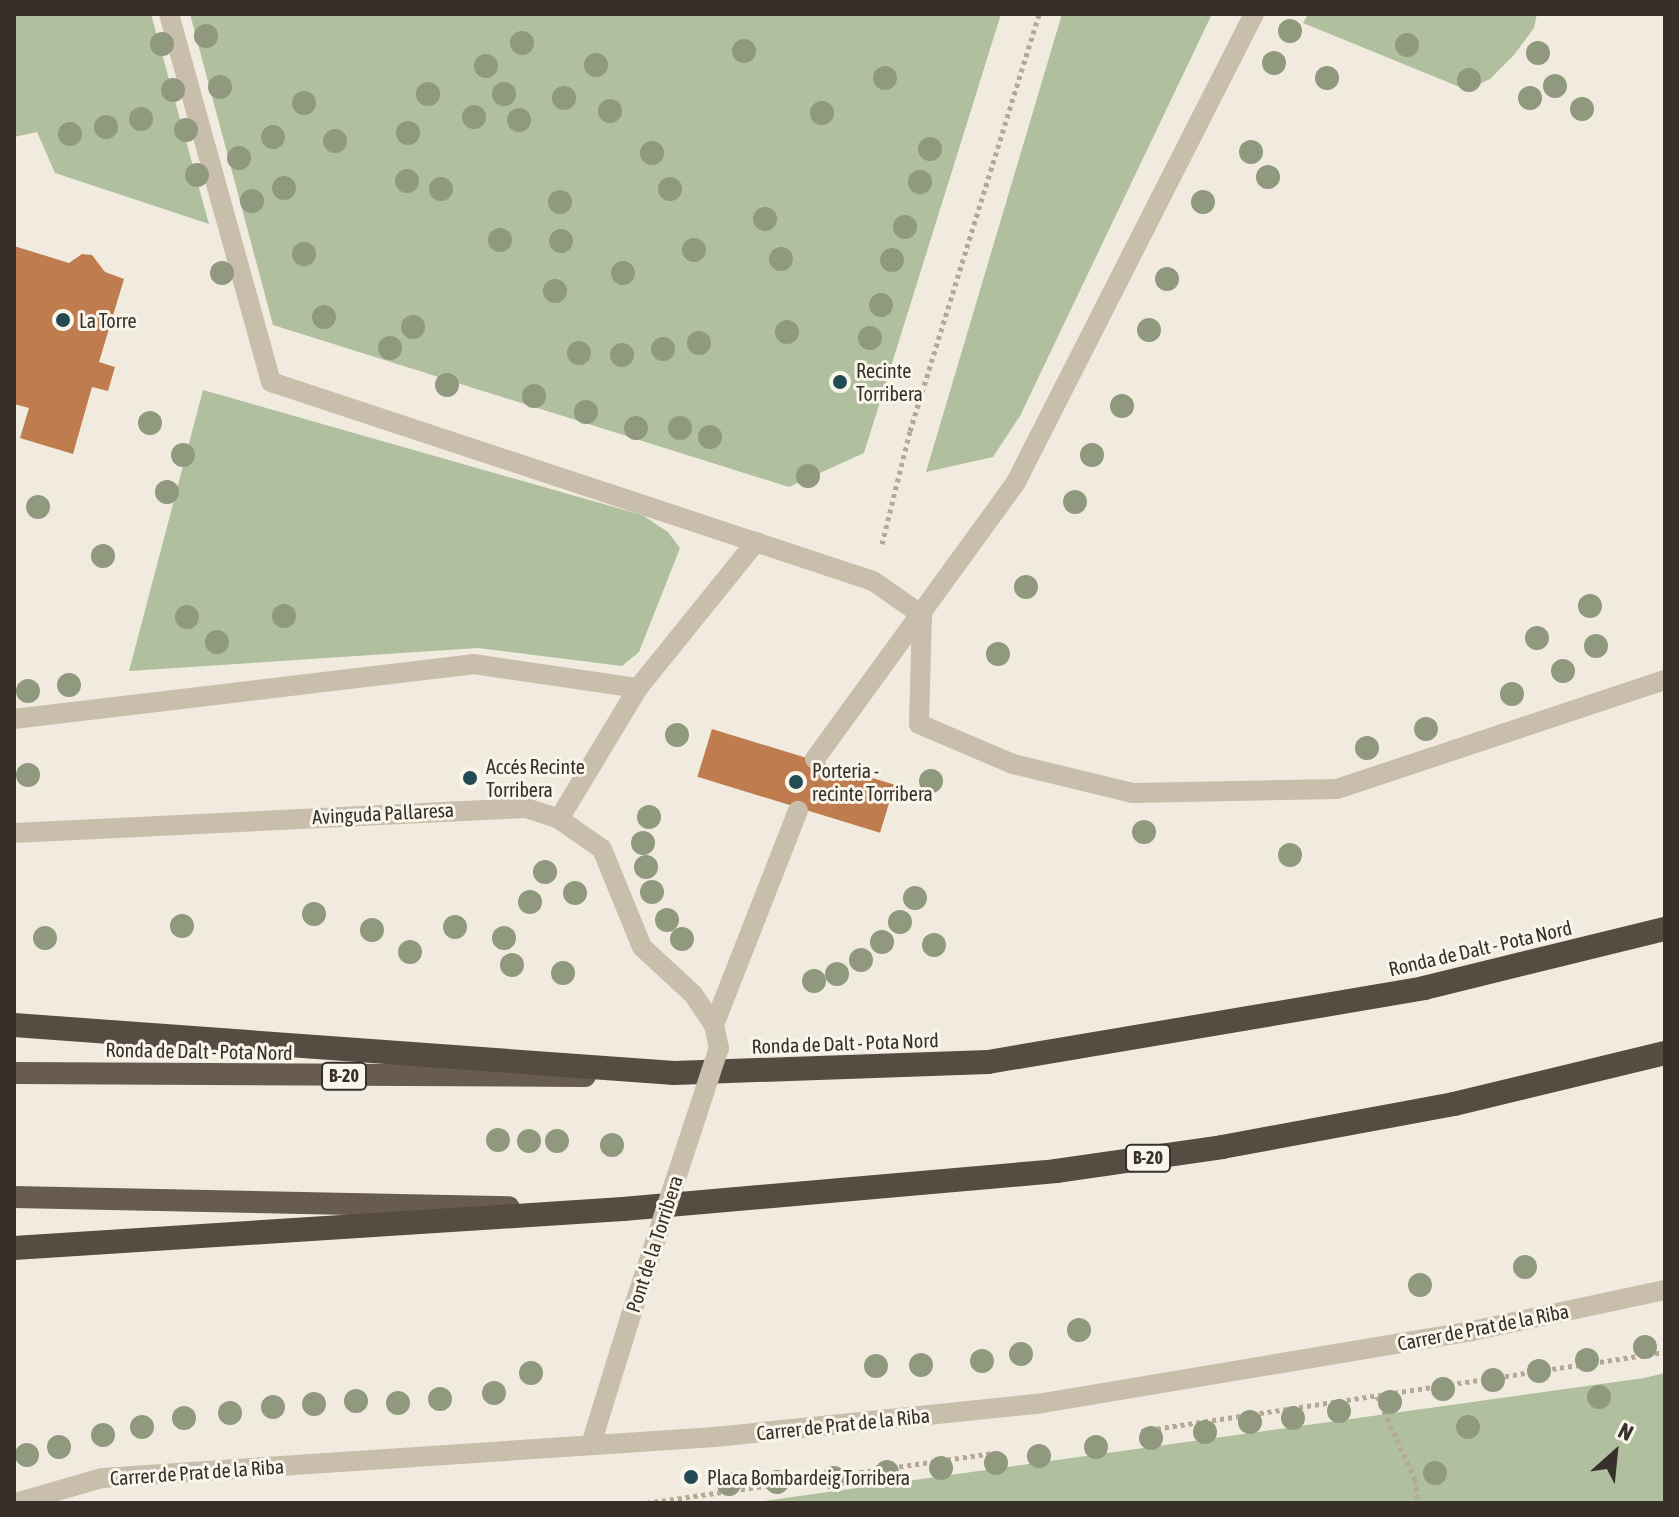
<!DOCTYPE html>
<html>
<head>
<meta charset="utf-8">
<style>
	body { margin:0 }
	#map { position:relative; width:1679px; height:1517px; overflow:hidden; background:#f1ebdf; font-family:"Asap Condensed",sans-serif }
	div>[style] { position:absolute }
	.green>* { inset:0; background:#b0c09f }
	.building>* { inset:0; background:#bf7c4f; transform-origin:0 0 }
	.path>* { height:5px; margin-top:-2.5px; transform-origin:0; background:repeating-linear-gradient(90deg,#b5a895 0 4px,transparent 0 8px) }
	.service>* { height:20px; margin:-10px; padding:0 10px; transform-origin:10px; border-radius:10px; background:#c9bdab }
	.minor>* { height:20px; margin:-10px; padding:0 10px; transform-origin:10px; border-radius:10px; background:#c9bdab }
	.trunk>* { height:22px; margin:-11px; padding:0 11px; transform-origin:11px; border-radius:11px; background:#685b4f }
	.motorway>* { height:24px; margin:-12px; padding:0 12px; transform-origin:12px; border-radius:12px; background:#574c42 }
	.minor-bridge>* { height:20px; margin:-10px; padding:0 10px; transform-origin:10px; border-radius:10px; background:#c9bdab }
	.trees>* { width:24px; height:24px; margin:-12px; border-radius:50%; background:#90987e }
	.dots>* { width:22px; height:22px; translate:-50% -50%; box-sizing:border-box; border:4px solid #f9f5eb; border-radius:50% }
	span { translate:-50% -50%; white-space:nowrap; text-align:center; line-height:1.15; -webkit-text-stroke:6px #f9f5eb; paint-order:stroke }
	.shield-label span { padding:2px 6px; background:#f9f5eb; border:2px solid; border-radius:6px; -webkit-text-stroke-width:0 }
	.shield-label { font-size:18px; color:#37302a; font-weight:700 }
	.poi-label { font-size:20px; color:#37302a }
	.left { translate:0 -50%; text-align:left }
	.street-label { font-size:20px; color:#37302a }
	.frame { position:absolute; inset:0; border:16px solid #37302a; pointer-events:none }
	.north { position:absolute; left:1575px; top:1413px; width:80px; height:80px; -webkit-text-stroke:6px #f9f5eb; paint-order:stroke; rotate:27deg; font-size:22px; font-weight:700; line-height:32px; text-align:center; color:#37302a }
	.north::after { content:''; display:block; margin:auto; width:28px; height:36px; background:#37302a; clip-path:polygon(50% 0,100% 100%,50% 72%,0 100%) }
</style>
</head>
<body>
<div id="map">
	<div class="green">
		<div style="clip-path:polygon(14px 14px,151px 14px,209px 224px,55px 173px,37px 132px,14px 137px)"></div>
		<div style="clip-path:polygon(190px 14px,1001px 14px,864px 453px,789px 487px,273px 325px)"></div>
		<div style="clip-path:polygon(1062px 14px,1212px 14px,1020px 416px,993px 457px,926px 472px)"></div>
		<div style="clip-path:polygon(1308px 14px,1537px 14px,1534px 28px,1514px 55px,1490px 79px,1467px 90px,1303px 23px)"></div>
		<div style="clip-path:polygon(203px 390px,642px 515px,668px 532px,680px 548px,639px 652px,622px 666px,478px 648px,129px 671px)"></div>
		<div style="clip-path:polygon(1665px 1373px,1665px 1503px,749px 1503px,1644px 1378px)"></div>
	</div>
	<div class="building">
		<div style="clip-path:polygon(14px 246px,69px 263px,82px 254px,92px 255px,105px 272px,124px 279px,99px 362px,115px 367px,108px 391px,92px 387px,73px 454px,20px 438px,29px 408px,14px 404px)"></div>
		<div style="left:712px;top:729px;width:191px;height:50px;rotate:17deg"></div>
	</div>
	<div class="path">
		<div style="left:882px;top:544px;width:116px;rotate:-76.1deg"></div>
		<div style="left:910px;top:431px;width:436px;rotate:-72.8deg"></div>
		<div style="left:1377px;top:1396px;width:91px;rotate:65.4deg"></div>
		<div style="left:1415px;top:1479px;width:24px;rotate:83deg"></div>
		<div style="left:1141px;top:1431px;width:530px;rotate:-8.57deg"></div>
		<div style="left:646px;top:1503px;width:351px;rotate:-8.2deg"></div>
	</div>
	<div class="service">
		<div style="left:169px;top:14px;width:382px;rotate:74.5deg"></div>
		<div style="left:271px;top:382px;width:634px;rotate:18.29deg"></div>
		<div style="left:873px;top:581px;width:60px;rotate:34.8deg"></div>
		<div style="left:922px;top:615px;width:109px;rotate:91.6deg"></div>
		<div style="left:919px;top:724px;width:102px;rotate:23.1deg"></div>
		<div style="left:1013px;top:764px;width:123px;rotate:13.6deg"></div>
		<div style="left:1133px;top:793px;width:204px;rotate:-1.1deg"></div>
		<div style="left:1337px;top:789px;width:346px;rotate:-18.4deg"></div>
		<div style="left:14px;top:719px;width:462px;rotate:-6.8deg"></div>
		<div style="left:473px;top:664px;width:167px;rotate:8.3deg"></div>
		<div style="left:815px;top:759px;width:340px;rotate:-54deg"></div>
		<div style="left:1015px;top:484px;width:527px;rotate:-63.05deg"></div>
		<div style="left:559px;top:819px;width:153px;rotate:-58.9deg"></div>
		<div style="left:638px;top:688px;width:188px;rotate:-51.1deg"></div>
		<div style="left:714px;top:1025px;width:230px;rotate:-68.6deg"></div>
	</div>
	<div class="minor">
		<div style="left:14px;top:833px;width:513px;rotate:-2.8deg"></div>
		<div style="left:526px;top:808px;width:35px;rotate:18deg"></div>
		<div style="left:559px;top:819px;width:52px;rotate:34.9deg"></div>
		<div style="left:602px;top:849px;width:106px;rotate:67.8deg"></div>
		<div style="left:642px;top:947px;width:69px;rotate:42.7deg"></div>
		<div style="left:693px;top:994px;width:37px;rotate:56deg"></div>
		<div style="left:714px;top:1025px;width:24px;rotate:78deg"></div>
		<div style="left:592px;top:1441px;width:135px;rotate:-72.8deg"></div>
		<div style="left:15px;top:1503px;width:91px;rotate:-16deg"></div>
		<div style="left:102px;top:1478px;width:614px;rotate:-3.83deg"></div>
		<div style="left:715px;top:1437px;width:324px;rotate:-5.9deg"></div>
		<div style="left:1037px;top:1404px;width:441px;rotate:-9.5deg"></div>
		<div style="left:1472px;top:1331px;width:197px;rotate:-12deg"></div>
	</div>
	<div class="trunk">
		<div style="left:14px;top:1073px;width:571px;rotate:0.3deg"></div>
		<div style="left:14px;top:1197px;width:495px;rotate:1.2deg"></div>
	</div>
	<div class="motorway">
		<div style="left:14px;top:1025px;width:662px;rotate:4.16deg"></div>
		<div style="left:674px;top:1073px;width:314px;rotate:-2deg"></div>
		<div style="left:988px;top:1062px;width:442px;rotate:-9.6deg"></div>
		<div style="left:1424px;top:988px;width:248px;rotate:-13.8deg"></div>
		<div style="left:14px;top:1248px;width:610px;rotate:-3.66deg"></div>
		<div style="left:623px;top:1209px;width:435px;rotate:-5deg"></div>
		<div style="left:1056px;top:1171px;width:168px;rotate:-8.2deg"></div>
		<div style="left:1222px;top:1147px;width:236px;rotate:-10.5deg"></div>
		<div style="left:1454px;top:1104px;width:217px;rotate:-13.6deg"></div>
	</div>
	<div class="minor-bridge">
		<div style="left:632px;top:1312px;width:278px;rotate:-71.8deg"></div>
	</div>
	<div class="trees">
		<div style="left:1290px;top:31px"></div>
		<div style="left:206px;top:36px"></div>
		<div style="left:522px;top:43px"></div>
		<div style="left:162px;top:44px"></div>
		<div style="left:1407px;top:45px"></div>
		<div style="left:744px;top:51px"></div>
		<div style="left:1538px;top:53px"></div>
		<div style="left:1274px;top:63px"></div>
		<div style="left:596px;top:65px"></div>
		<div style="left:486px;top:66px"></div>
		<div style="left:885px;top:78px"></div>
		<div style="left:1327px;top:78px"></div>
		<div style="left:1469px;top:80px"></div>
		<div style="left:1555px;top:86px"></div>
		<div style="left:220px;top:87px"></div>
		<div style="left:173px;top:90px"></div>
		<div style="left:428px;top:94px"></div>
		<div style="left:504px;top:94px"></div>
		<div style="left:564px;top:98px"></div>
		<div style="left:1530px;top:98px"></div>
		<div style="left:304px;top:103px"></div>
		<div style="left:1582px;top:109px"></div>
		<div style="left:610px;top:111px"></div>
		<div style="left:822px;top:113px"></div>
		<div style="left:474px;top:117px"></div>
		<div style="left:141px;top:119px"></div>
		<div style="left:519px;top:120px"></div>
		<div style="left:106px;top:127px"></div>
		<div style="left:186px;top:130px"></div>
		<div style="left:408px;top:133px"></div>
		<div style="left:70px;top:134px"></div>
		<div style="left:273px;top:137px"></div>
		<div style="left:335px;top:141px"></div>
		<div style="left:930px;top:149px"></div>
		<div style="left:1251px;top:152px"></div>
		<div style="left:652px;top:153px"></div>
		<div style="left:239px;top:158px"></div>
		<div style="left:197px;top:175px"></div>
		<div style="left:1268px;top:177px"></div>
		<div style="left:407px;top:181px"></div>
		<div style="left:920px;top:182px"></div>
		<div style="left:284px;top:188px"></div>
		<div style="left:441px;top:189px"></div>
		<div style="left:670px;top:189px"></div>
		<div style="left:252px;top:201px"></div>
		<div style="left:560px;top:202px"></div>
		<div style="left:1203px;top:202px"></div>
		<div style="left:765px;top:219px"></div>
		<div style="left:905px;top:227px"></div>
		<div style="left:500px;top:240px"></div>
		<div style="left:561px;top:241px"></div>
		<div style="left:694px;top:250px"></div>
		<div style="left:304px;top:254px"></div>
		<div style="left:781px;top:259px"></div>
		<div style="left:892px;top:260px"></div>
		<div style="left:222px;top:273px"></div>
		<div style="left:623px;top:273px"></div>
		<div style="left:1167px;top:279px"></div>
		<div style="left:555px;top:291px"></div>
		<div style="left:881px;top:305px"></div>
		<div style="left:324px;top:317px"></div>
		<div style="left:413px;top:327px"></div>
		<div style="left:1149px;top:330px"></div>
		<div style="left:787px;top:332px"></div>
		<div style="left:870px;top:338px"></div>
		<div style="left:699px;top:343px"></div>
		<div style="left:390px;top:348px"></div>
		<div style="left:663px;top:349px"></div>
		<div style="left:579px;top:353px"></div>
		<div style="left:622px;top:355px"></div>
		<div style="left:447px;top:385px"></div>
		<div style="left:534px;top:396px"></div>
		<div style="left:1122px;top:406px"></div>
		<div style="left:586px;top:412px"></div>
		<div style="left:150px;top:423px"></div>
		<div style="left:636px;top:428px"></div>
		<div style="left:680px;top:428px"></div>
		<div style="left:710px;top:437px"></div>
		<div style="left:183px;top:455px"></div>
		<div style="left:1092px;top:455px"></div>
		<div style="left:808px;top:476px"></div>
		<div style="left:167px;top:492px"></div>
		<div style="left:1075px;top:502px"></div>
		<div style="left:38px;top:507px"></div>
		<div style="left:103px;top:556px"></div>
		<div style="left:1026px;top:587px"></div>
		<div style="left:1590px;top:606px"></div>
		<div style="left:284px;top:616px"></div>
		<div style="left:187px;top:617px"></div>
		<div style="left:1537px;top:638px"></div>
		<div style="left:217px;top:642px"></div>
		<div style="left:1596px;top:646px"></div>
		<div style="left:998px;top:654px"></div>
		<div style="left:1563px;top:671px"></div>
		<div style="left:69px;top:685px"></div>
		<div style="left:28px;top:691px"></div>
		<div style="left:1512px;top:694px"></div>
		<div style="left:1426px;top:729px"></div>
		<div style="left:677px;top:735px"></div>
		<div style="left:1367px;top:748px"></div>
		<div style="left:28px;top:775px"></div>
		<div style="left:931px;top:781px"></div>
		<div style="left:649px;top:817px"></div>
		<div style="left:1144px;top:832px"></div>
		<div style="left:643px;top:843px"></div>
		<div style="left:1290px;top:855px"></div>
		<div style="left:646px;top:867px"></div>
		<div style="left:545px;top:872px"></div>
		<div style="left:652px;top:892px"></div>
		<div style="left:575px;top:893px"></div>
		<div style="left:915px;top:898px"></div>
		<div style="left:530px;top:902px"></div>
		<div style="left:314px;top:914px"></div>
		<div style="left:667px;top:920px"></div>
		<div style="left:900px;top:922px"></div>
		<div style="left:182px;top:926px"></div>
		<div style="left:455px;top:927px"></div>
		<div style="left:372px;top:930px"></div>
		<div style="left:45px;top:938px"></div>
		<div style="left:504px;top:938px"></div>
		<div style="left:682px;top:939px"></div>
		<div style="left:882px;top:942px"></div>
		<div style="left:934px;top:945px"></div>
		<div style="left:410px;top:952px"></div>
		<div style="left:861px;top:960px"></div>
		<div style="left:512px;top:965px"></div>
		<div style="left:563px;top:973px"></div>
		<div style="left:837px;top:974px"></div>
		<div style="left:814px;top:981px"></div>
		<div style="left:498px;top:1140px"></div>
		<div style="left:529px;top:1141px"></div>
		<div style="left:557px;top:1141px"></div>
		<div style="left:612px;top:1145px"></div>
		<div style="left:1525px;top:1267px"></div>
		<div style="left:1420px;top:1285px"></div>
		<div style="left:1079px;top:1330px"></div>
		<div style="left:1645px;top:1347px"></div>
		<div style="left:1021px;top:1354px"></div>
		<div style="left:1587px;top:1360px"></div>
		<div style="left:982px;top:1361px"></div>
		<div style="left:921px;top:1365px"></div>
		<div style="left:876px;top:1366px"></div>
		<div style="left:1539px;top:1371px"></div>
		<div style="left:531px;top:1373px"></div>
		<div style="left:1493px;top:1380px"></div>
		<div style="left:1443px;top:1389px"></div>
		<div style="left:494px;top:1393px"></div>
		<div style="left:1599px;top:1397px"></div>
		<div style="left:440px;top:1399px"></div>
		<div style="left:356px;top:1401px"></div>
		<div style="left:1390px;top:1402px"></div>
		<div style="left:398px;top:1403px"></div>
		<div style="left:314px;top:1404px"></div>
		<div style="left:273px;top:1407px"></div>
		<div style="left:1339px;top:1411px"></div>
		<div style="left:230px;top:1413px"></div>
		<div style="left:184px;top:1418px"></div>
		<div style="left:1293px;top:1418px"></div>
		<div style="left:1250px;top:1422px"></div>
		<div style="left:142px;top:1427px"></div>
		<div style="left:1468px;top:1427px"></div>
		<div style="left:1205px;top:1432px"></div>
		<div style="left:103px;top:1435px"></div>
		<div style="left:1151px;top:1438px"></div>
		<div style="left:59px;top:1447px"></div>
		<div style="left:1096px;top:1447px"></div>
		<div style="left:27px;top:1455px"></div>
		<div style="left:1039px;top:1456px"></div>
		<div style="left:996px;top:1463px"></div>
		<div style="left:941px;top:1468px"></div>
		<div style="left:887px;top:1472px"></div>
		<div style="left:1435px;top:1473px"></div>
		<div style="left:834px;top:1478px"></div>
		<div style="left:777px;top:1482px"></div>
		<div style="left:729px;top:1484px"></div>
	</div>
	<div class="dots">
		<div style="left:63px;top:320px;background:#224b56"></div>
		<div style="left:840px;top:382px;background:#224b56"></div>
		<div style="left:470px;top:778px;background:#224b56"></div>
		<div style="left:796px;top:782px;background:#224b56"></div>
		<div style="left:691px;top:1477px;background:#224b56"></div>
	</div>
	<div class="shield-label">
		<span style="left:344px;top:1076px">B-20</span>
		<span style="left:1148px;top:1158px">B-20</span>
	</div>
	<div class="poi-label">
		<span class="left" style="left:79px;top:320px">La Torre</span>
		<span class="left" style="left:856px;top:382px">Recinte<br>Torribera</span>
		<span class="left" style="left:486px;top:778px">Accés Recinte<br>Torribera</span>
		<span class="left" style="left:812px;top:782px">Porteria -<br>recinte Torribera</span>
		<span class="left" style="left:707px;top:1477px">Placa Bombardeig Torribera</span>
	</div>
	<div class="street-label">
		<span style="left:383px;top:813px;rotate:-3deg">Avinguda Pallaresa</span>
		<span style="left:1480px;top:948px;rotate:-13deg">Ronda de Dalt - Pota Nord</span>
		<span style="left:845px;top:1043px;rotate:-2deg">Ronda de Dalt - Pota Nord</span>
		<span style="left:199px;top:1051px;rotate:1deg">Ronda de Dalt - Pota Nord</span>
		<span style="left:654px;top:1244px;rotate:-72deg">Pont de la Torribera</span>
		<span style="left:1483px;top:1327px;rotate:-11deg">Carrer de Prat de la Riba</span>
		<span style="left:843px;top:1424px;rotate:-6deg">Carrer de Prat de la Riba</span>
		<span style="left:197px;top:1472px;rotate:-4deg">Carrer de Prat de la Riba</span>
	</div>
	<div class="frame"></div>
	<div class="north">N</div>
</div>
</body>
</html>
